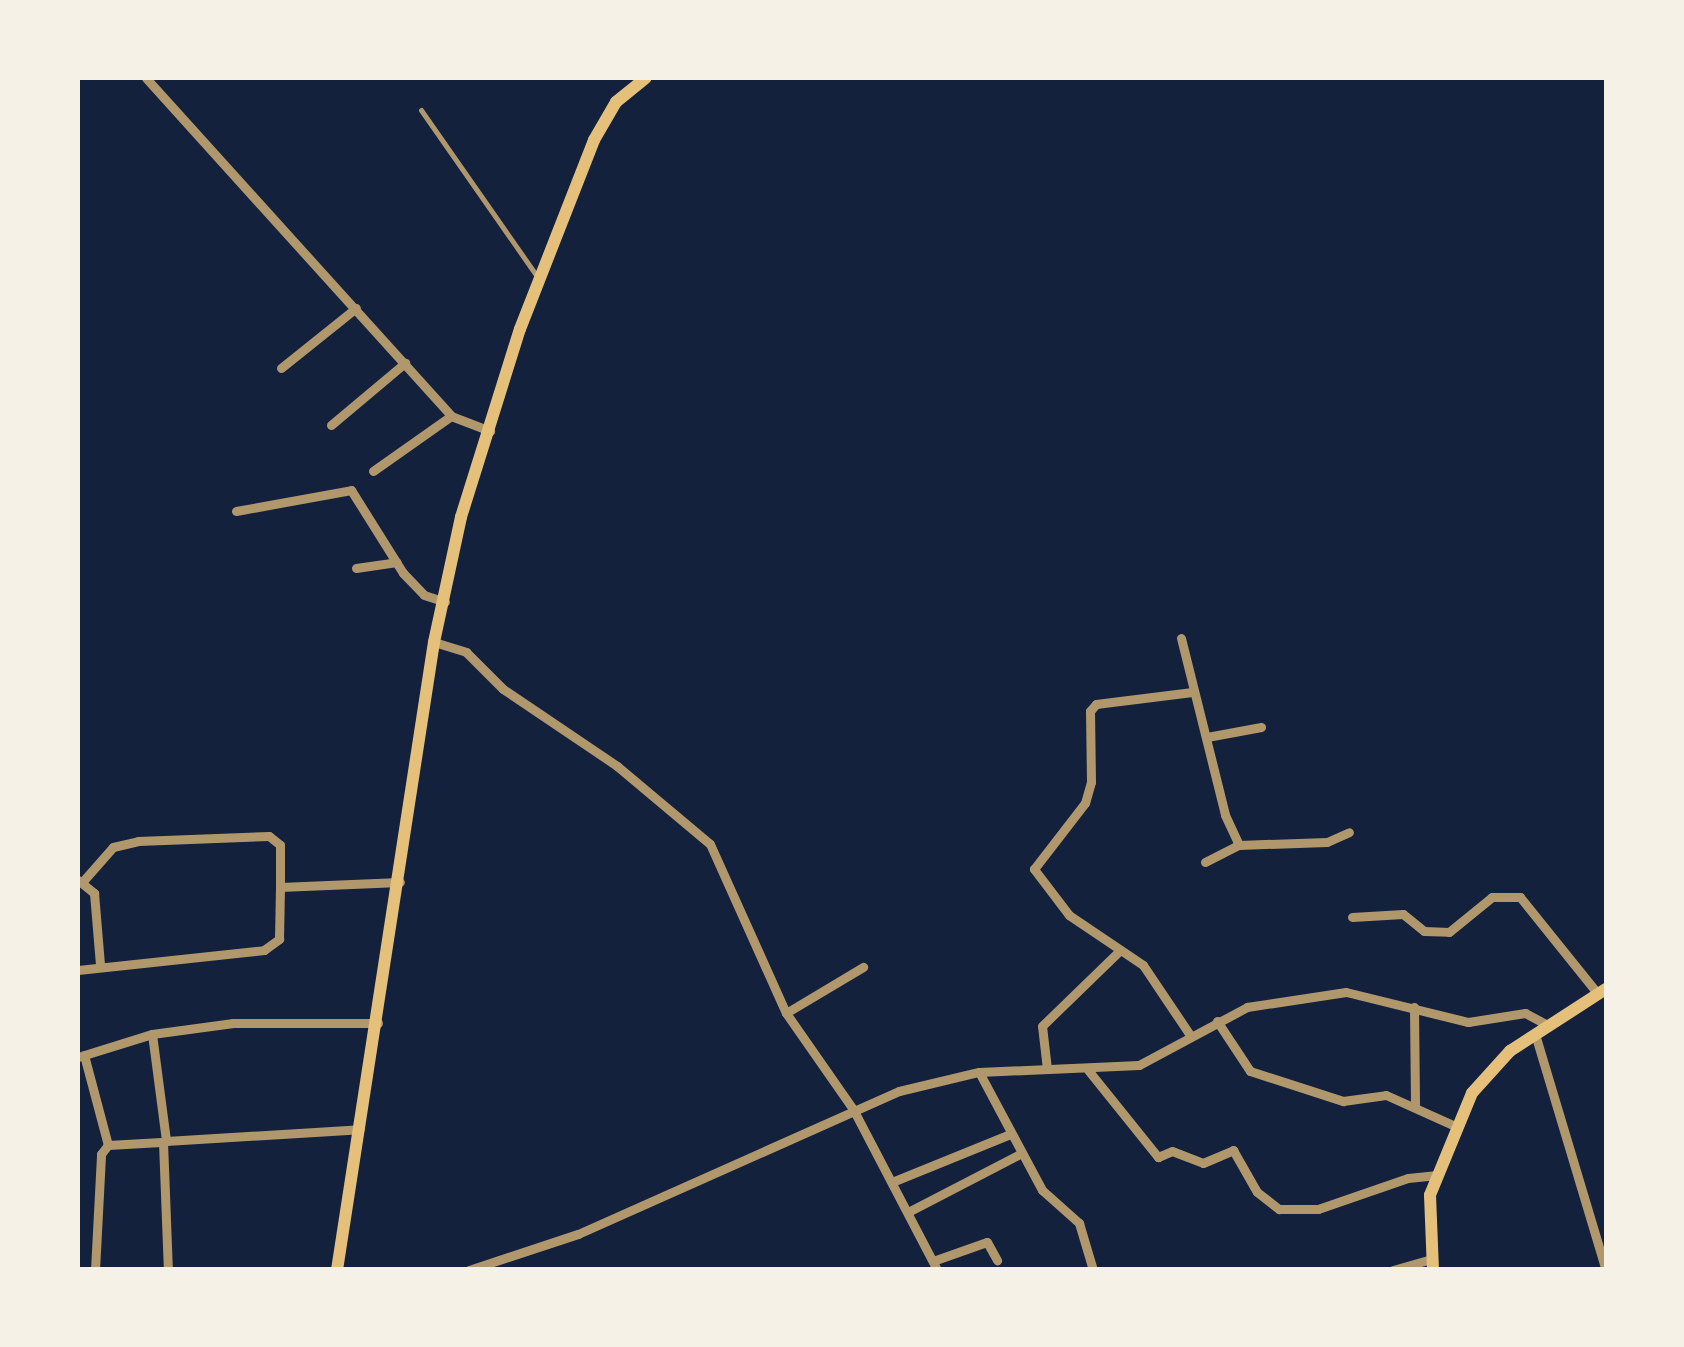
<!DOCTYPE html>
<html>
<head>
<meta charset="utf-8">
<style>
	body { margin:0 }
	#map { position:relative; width:1684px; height:1347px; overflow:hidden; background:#14213d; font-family:"PT Serif",serif }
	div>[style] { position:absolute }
	.service>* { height:5px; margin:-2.5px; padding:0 2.5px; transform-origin:2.5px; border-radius:2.5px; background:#b1986c }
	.minor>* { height:9px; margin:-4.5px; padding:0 4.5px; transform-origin:4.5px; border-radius:4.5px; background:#b1986c }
	.secondary>* { height:12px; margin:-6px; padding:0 6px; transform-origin:6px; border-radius:6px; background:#e5c07b }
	span { translate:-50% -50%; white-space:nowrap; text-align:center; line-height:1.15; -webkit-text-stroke:8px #f6f1e7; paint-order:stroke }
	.frame { position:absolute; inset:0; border:80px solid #f6f1e7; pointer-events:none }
</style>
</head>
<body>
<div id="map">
	<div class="service">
		<div style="left:421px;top:110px;width:203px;rotate:55.1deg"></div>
	</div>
	<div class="minor">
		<div style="left:146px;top:78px;width:455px;rotate:47.9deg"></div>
		<div style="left:451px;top:416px;width:42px;rotate:21deg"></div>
		<div style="left:281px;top:368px;width:96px;rotate:-38.7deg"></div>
		<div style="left:331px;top:425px;width:97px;rotate:-40deg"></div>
		<div style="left:373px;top:471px;width:95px;rotate:-35.2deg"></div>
		<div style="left:236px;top:511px;width:117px;rotate:-10.3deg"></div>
		<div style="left:351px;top:490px;width:98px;rotate:57.9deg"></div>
		<div style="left:403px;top:573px;width:30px;rotate:46deg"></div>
		<div style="left:424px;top:595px;width:22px;rotate:18deg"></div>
		<div style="left:356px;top:568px;width:41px;rotate:-8.3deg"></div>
		<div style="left:1181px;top:638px;width:182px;rotate:76deg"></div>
		<div style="left:1225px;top:815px;width:33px;rotate:65deg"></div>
		<div style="left:1239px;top:845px;width:88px;rotate:-2deg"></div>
		<div style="left:1327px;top:842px;width:24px;rotate:-24deg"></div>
		<div style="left:434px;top:642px;width:34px;rotate:17deg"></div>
		<div style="left:466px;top:652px;width:52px;rotate:45deg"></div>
		<div style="left:503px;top:689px;width:138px;rotate:34deg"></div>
		<div style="left:617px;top:766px;width:121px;rotate:40deg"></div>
		<div style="left:710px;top:844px;width:185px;rotate:65.8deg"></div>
		<div style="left:786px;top:1013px;width:117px;rotate:55.1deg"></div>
		<div style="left:853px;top:1109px;width:182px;rotate:62.4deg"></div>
		<div style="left:1207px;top:737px;width:55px;rotate:-10.5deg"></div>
		<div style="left:1205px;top:862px;width:38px;rotate:-27deg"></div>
		<div style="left:78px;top:880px;width:21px;rotate:39deg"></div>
		<div style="left:94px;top:893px;width:71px;rotate:85.2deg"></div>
		<div style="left:84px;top:880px;width:44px;rotate:-48.7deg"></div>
		<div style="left:113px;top:847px;width:26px;rotate:-13deg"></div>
		<div style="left:138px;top:841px;width:131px;rotate:-2.2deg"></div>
		<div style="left:269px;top:836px;width:14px;rotate:39deg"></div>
		<div style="left:280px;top:845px;width:42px;rotate:90deg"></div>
		<div style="left:1352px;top:917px;width:51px;rotate:-3.4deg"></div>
		<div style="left:1403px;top:914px;width:27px;rotate:39deg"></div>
		<div style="left:1424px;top:931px;width:25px;rotate:2deg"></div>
		<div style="left:1449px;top:932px;width:55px;rotate:-39.1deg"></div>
		<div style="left:1492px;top:897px;width:28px"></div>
		<div style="left:1520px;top:897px;width:124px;rotate:51.2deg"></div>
		<div style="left:78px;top:970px;width:187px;rotate:-6.1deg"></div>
		<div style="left:264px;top:950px;width:19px;rotate:-36deg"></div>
		<div style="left:279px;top:939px;width:52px;rotate:-88.9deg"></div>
		<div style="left:280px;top:887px;width:120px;rotate:-2.4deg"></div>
		<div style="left:1414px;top:1007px;width:99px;rotate:89.4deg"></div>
		<div style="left:786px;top:1013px;width:90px;rotate:-30.9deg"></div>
		<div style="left:1217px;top:1021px;width:60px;rotate:56.6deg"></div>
		<div style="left:1250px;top:1071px;width:98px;rotate:17.9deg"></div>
		<div style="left:1343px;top:1101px;width:43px;rotate:-7.9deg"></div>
		<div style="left:1386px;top:1095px;width:76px;rotate:24.2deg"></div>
		<div style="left:152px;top:1034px;width:108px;rotate:82.5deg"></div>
		<div style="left:166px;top:1141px;width:194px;rotate:-3.5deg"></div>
		<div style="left:1535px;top:1034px;width:246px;rotate:73.3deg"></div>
		<div style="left:1190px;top:1035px;width:84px;rotate:-123.9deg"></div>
		<div style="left:1143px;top:965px;width:89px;rotate:-146deg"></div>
		<div style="left:1069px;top:915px;width:58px;rotate:-127.3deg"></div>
		<div style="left:1034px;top:869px;width:83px;rotate:-52.3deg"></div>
		<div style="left:1085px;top:803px;width:22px;rotate:-74deg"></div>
		<div style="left:1091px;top:782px;width:71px;rotate:-90.8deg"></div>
		<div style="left:1090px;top:711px;width:9px;rotate:-49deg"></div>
		<div style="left:1096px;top:704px;width:97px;rotate:-7.1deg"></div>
		<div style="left:84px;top:1055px;width:93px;rotate:75.1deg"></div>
		<div style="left:78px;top:1057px;width:77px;rotate:-17.3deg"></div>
		<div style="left:152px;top:1034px;width:82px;rotate:-7.7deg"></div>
		<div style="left:233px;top:1023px;width:145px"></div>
		<div style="left:1047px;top:1069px;width:43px;rotate:-96.6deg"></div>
		<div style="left:1042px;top:1026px;width:107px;rotate:-44.2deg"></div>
		<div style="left:1088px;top:1070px;width:112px;rotate:51.2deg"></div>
		<div style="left:1158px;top:1157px;width:15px;rotate:-23deg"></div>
		<div style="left:1172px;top:1151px;width:33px;rotate:21deg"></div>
		<div style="left:1203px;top:1163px;width:33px;rotate:-23deg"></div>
		<div style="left:1233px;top:1150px;width:48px;rotate:60.3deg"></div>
		<div style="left:1257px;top:1192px;width:28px;rotate:38deg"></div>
		<div style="left:1279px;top:1209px;width:39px"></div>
		<div style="left:1318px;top:1209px;width:95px;rotate:-19deg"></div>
		<div style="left:1408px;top:1178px;width:27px;rotate:-6deg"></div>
		<div style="left:979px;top:1072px;width:134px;rotate:61.9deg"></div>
		<div style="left:1042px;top:1190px;width:50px;rotate:41.7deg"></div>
		<div style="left:1079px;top:1223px;width:49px;rotate:73.4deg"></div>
		<div style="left:163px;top:1142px;width:128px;rotate:87.8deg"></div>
		<div style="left:892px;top:1182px;width:127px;rotate:-22.1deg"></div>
		<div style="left:908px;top:1212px;width:126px;rotate:-27.4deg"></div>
		<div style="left:933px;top:1261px;width:57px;rotate:-19.4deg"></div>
		<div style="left:987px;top:1242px;width:21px;rotate:61deg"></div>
		<div style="left:95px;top:1270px;width:116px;rotate:-87deg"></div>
		<div style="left:101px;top:1154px;width:11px;rotate:-52deg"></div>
		<div style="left:108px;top:1145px;width:53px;rotate:-3.2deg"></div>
		<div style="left:469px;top:1270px;width:115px;rotate:-18.3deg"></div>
		<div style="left:578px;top:1234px;width:351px;rotate:-24deg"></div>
		<div style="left:899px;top:1091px;width:82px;rotate:-13.4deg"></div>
		<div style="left:979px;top:1072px;width:160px;rotate:-2.5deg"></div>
		<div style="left:1139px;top:1065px;width:123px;rotate:-28.2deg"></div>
		<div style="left:1247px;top:1007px;width:100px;rotate:-8.6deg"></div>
		<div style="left:1346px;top:992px;width:126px;rotate:13.8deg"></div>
		<div style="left:1468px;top:1022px;width:58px;rotate:-9deg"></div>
		<div style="left:1525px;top:1013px;width:26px;rotate:28deg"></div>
		<div style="left:1393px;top:1270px;width:40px;rotate:-16deg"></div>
	</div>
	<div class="secondary">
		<div style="left:337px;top:1270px;width:635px;rotate:-81.22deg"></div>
		<div style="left:434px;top:642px;width:128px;rotate:-77.8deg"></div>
		<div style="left:461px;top:517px;width:197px;rotate:-72.6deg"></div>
		<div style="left:520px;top:329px;width:203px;rotate:-68.6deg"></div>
		<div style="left:594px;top:140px;width:44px;rotate:-59.9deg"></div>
		<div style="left:616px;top:102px;width:38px;rotate:-39deg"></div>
		<div style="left:1433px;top:1270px;width:75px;rotate:-92.3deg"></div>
		<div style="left:1430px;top:1195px;width:110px;rotate:-67.6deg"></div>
		<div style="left:1472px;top:1093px;width:57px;rotate:-47.9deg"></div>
		<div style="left:1510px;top:1051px;width:114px;rotate:-32.9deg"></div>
	</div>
	<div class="frame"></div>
</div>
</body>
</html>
